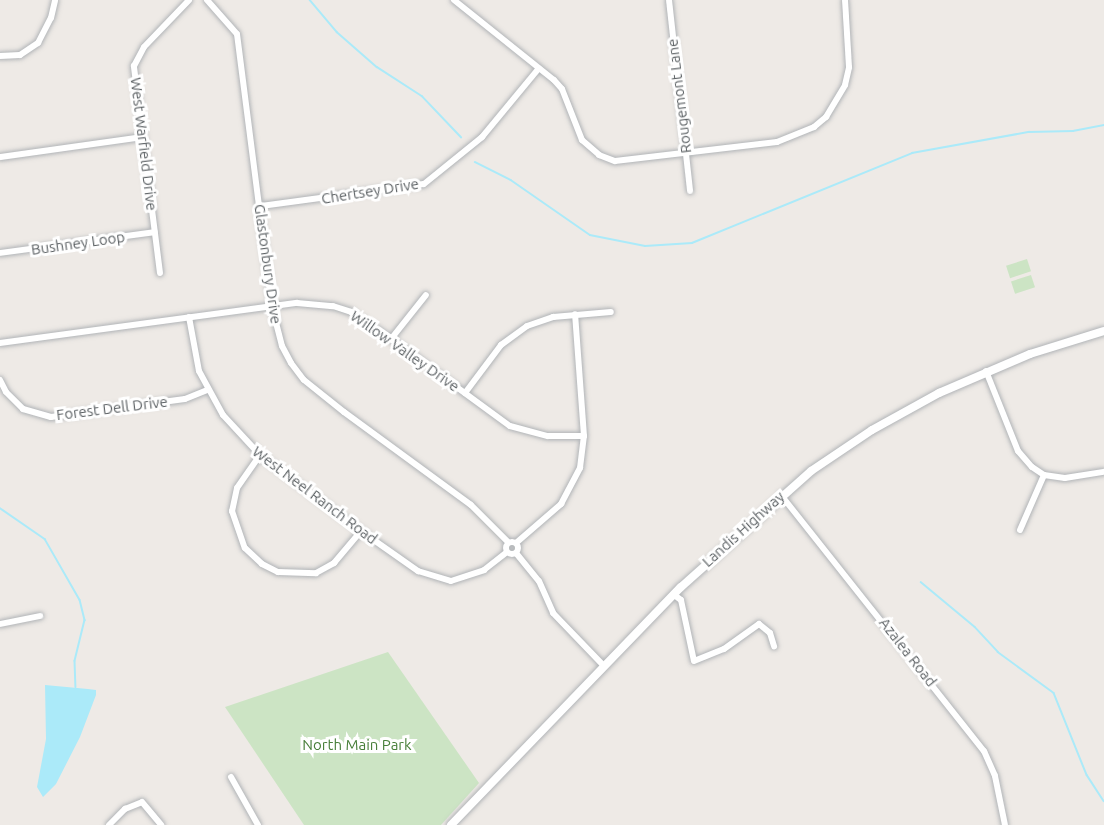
<!DOCTYPE html>
<html>
<head>
<meta charset="utf-8">
<style>
	body { margin:0 }
	#map { position:relative; width:1104px; height:825px; overflow:hidden; background:#eeeae6; font-family:Ubuntu,sans-serif }
	div>[style] { position:absolute }
	.green>* { inset:0; background:#cce4c4; transform-origin:0 0 }
	.water>* { inset:0; background:#abeaf9 }
	.stream>* { height:1.5px; margin:-0.75px; padding:0 0.75px; transform-origin:0.75px; border-radius:0.75px; background:#abeaf9 }
	.roads { filter:drop-shadow(0 0 2px #b1b4b7) drop-shadow(0 0 2px #b1b4b7) }
	.street>* { height:6px; margin:-3px; padding:0 3px; transform-origin:3px; border-radius:3px; background:#fff }
	.street>.ring { margin:-3px; padding:0; box-sizing:content-box; background:none; border:6px solid #fff; border-radius:50% }
	.secondary>* { height:8px; margin:-4px; padding:0 4px; transform-origin:4px; border-radius:4px; background:#fff }
	span { translate:-50% -50%; white-space:nowrap; text-align:center; line-height:1.15; -webkit-text-stroke:6px #fff; paint-order:stroke }
	.street-label { font-size:15px; color:#5d6265 }
	.park-label { font-size:15px; color:#487f3a }
</style>
</head>
<body>
<div id="map">
	<div class="green">
		<div style="left:1027px;top:259px;width:13px;height:22px;rotate:72deg"></div>
		<div style="left:1031px;top:275px;width:13px;height:21px;rotate:72deg"></div>
		<div style="clip-path:polygon(388px 652px,479px 783px,441px 825px,304px 825px,225px 707px)"></div>
	</div>
	<div class="water">
		<div style="clip-path:polygon(45px 685px,88px 689px,96px 690px,96px 695px,80px 737px,56px 784px,43px 797px,37px 787px,46px 739px)"></div>
	</div>
	<div class="stream">
		<div style="left:310px;top:0;width:42px;rotate:49.8deg"></div>
		<div style="left:337px;top:32px;width:53px;rotate:41.2deg"></div>
		<div style="left:377px;top:67px;width:54px;rotate:32.8deg"></div>
		<div style="left:422px;top:96px;width:57px;rotate:46.4deg"></div>
		<div style="left:475px;top:162px;width:40px;rotate:26.6deg"></div>
		<div style="left:511px;top:180px;width:96px;rotate:34.8deg"></div>
		<div style="left:590px;top:235px;width:56px;rotate:11.3deg"></div>
		<div style="left:645px;top:246px;width:47px;rotate:-3.7deg"></div>
		<div style="left:692px;top:243px;width:238px;rotate:-22.2deg"></div>
		<div style="left:912px;top:153px;width:119px;rotate:-10.2deg"></div>
		<div style="left:1029px;top:132px;width:44px;rotate:-1.3deg"></div>
		<div style="left:1073px;top:131px;width:32px;rotate:-11deg"></div>
		<div style="left:0;top:508px;width:55px;rotate:34.6deg"></div>
		<div style="left:45px;top:539px;width:70px;rotate:60.2deg"></div>
		<div style="left:80px;top:600px;width:21px;rotate:76deg"></div>
		<div style="left:85px;top:620px;width:42px;rotate:103.7deg"></div>
		<div style="left:75px;top:661px;width:26px;rotate:88deg"></div>
		<div style="left:921px;top:582px;width:70px;rotate:39.8deg"></div>
		<div style="left:975px;top:627px;width:34px;rotate:47deg"></div>
		<div style="left:998px;top:652px;width:69px;rotate:36.2deg"></div>
		<div style="left:1054px;top:693px;width:88px;rotate:68.1deg"></div>
		<div style="left:1087px;top:775px;width:31px;rotate:57deg"></div>
	</div>
	<div class="roads">
		<div class="street">
			<div style="left:207px;top:0;width:45px;rotate:48.6deg"></div>
			<div style="left:237px;top:34px;width:275px;rotate:82.7deg"></div>
			<div style="left:272px;top:307px;width:40px;rotate:75.6deg"></div>
			<div style="left:282px;top:346px;width:19px;rotate:62deg"></div>
			<div style="left:291px;top:363px;width:21px;rotate:53deg"></div>
			<div style="left:304px;top:380px;width:51px;rotate:38.7deg"></div>
			<div style="left:344px;top:412px;width:157px;rotate:36.2deg"></div>
			<div style="left:471px;top:505px;width:52px;rotate:45deg"></div>
			<div style="left:454px;top:0;width:128px;rotate:38.7deg"></div>
			<div style="left:554px;top:80px;width:12px;rotate:48deg"></div>
			<div style="left:562px;top:89px;width:55px;rotate:68.6deg"></div>
			<div style="left:582px;top:140px;width:23px;rotate:41deg"></div>
			<div style="left:599px;top:155px;width:17px;rotate:21deg"></div>
			<div style="left:615px;top:161px;width:163px;rotate:-6.7deg"></div>
			<div style="left:777px;top:142px;width:40px;rotate:-22deg"></div>
			<div style="left:814px;top:127px;width:16px;rotate:-40deg"></div>
			<div style="left:826px;top:117px;width:37px;rotate:-59deg"></div>
			<div style="left:845px;top:85px;width:18px;rotate:-77deg"></div>
			<div style="left:849px;top:67px;width:67px;rotate:-93.4deg"></div>
			<div style="left:669px;top:0;width:192px;rotate:83.7deg"></div>
			<div style="left:0;top:56px;width:20px;rotate:-3deg"></div>
			<div style="left:20px;top:55px;width:22px;rotate:-34deg"></div>
			<div style="left:38px;top:43px;width:28px;rotate:-63deg"></div>
			<div style="left:51px;top:18px;width:18px;rotate:-77deg"></div>
			<div style="left:0;top:157px;width:143px;rotate:-8deg"></div>
			<div style="left:261px;top:206px;width:164px;rotate:-7.7deg"></div>
			<div style="left:424px;top:184px;width:75px;rotate:-39deg"></div>
			<div style="left:482px;top:137px;width:89px;rotate:-50.4deg"></div>
			<div style="left:0;top:253px;width:156px;rotate:-7.7deg"></div>
			<div style="left:160px;top:273px;width:209px;rotate:-97.2deg"></div>
			<div style="left:134px;top:66px;width:21px;rotate:-62deg"></div>
			<div style="left:144px;top:47px;width:65px;rotate:-46.2deg"></div>
			<div style="left:189px;top:317px;width:55px;rotate:79.5deg"></div>
			<div style="left:199px;top:371px;width:50px;rotate:61.4deg"></div>
			<div style="left:223px;top:415px;width:54px;rotate:47.2deg"></div>
			<div style="left:260px;top:455px;width:126px;rotate:37deg"></div>
			<div style="left:361px;top:531px;width:70px;rotate:35.1deg"></div>
			<div style="left:418px;top:571px;width:34px;rotate:17deg"></div>
			<div style="left:451px;top:581px;width:35px;rotate:-18deg"></div>
			<div style="left:484px;top:570px;width:29px;rotate:-38deg"></div>
			<div style="left:391px;top:339px;width:56px;rotate:-51.5deg"></div>
			<div style="left:0;top:343px;width:300px;rotate:-7.7deg"></div>
			<div style="left:297px;top:303px;width:36px;rotate:5deg"></div>
			<div style="left:333px;top:306px;width:19px;rotate:18deg"></div>
			<div style="left:351px;top:312px;width:48px;rotate:34deg"></div>
			<div style="left:391px;top:339px;width:147px;rotate:36.2deg"></div>
			<div style="left:510px;top:426px;width:39px;rotate:15deg"></div>
			<div style="left:548px;top:436px;width:36px"></div>
			<div style="left:986px;top:371px;width:86px;rotate:68.2deg"></div>
			<div style="left:1018px;top:451px;width:21px;rotate:49deg"></div>
			<div style="left:1032px;top:467px;width:14px;rotate:34deg"></div>
			<div style="left:1044px;top:475px;width:21px;rotate:8deg"></div>
			<div style="left:1065px;top:478px;width:39px;rotate:-9deg"></div>
			<div style="left:0;top:380px;width:13px;rotate:63deg"></div>
			<div style="left:6px;top:392px;width:24px;rotate:45deg"></div>
			<div style="left:23px;top:409px;width:29px;rotate:16deg"></div>
			<div style="left:51px;top:417px;width:135px;rotate:-7.7deg"></div>
			<div style="left:185px;top:399px;width:24px;rotate:-22deg"></div>
			<div style="left:465px;top:393px;width:60px;rotate:-53.1deg"></div>
			<div style="left:501px;top:345px;width:32px;rotate:-36deg"></div>
			<div style="left:527px;top:326px;width:28px;rotate:-19deg"></div>
			<div style="left:553px;top:317px;width:58px;rotate:-4.9deg"></div>
			<div style="left:260px;top:455px;width:40px;rotate:124.9deg"></div>
			<div style="left:237px;top:488px;width:24px;rotate:102deg"></div>
			<div style="left:232px;top:511px;width:39px;rotate:71deg"></div>
			<div style="left:245px;top:548px;width:23px;rotate:43deg"></div>
			<div style="left:262px;top:564px;width:18px;rotate:27deg"></div>
			<div style="left:278px;top:572px;width:38px;rotate:2deg"></div>
			<div style="left:316px;top:573px;width:21px;rotate:-29deg"></div>
			<div style="left:334px;top:563px;width:42px;rotate:-49.8deg"></div>
			<div style="left:781px;top:495px;width:327px;rotate:51.6deg"></div>
			<div style="left:984px;top:751px;width:27px;rotate:66deg"></div>
			<div style="left:995px;top:776px;width:50px;rotate:78.5deg"></div>
			<div style="left:1020px;top:530px;width:60px;rotate:-66.4deg"></div>
			<div class="ring" style="left:506px;top:542px;width:6px;height:6px"></div>
			<div style="left:516px;top:543px;width:60px;rotate:-40.9deg"></div>
			<div style="left:561px;top:504px;width:41px;rotate:-62.2deg"></div>
			<div style="left:580px;top:468px;width:32px;rotate:-83deg"></div>
			<div style="left:584px;top:436px;width:122px;rotate:-94.2deg"></div>
			<div style="left:516px;top:553px;width:36px;rotate:51deg"></div>
			<div style="left:539px;top:581px;width:35px;rotate:66deg"></div>
			<div style="left:553px;top:613px;width:74px;rotate:46.1deg"></div>
			<div style="left:673px;top:594px;width:10px;rotate:37deg"></div>
			<div style="left:681px;top:600px;width:62px;rotate:78deg"></div>
			<div style="left:694px;top:661px;width:32px;rotate:-22deg"></div>
			<div style="left:724px;top:649px;width:43px;rotate:-35.5deg"></div>
			<div style="left:759px;top:624px;width:14px;rotate:39deg"></div>
			<div style="left:770px;top:633px;width:14px;rotate:73deg"></div>
			<div style="left:0;top:624px;width:41px;rotate:-11.3deg"></div>
			<div style="left:231px;top:777px;width:55px;rotate:60.6deg"></div>
			<div style="left:109px;top:825px;width:23px;rotate:-45deg"></div>
			<div style="left:125px;top:809px;width:18px;rotate:-22deg"></div>
			<div style="left:142px;top:802px;width:30px;rotate:50deg"></div>
		</div>
		<div class="secondary">
			<div style="left:451px;top:825px;width:331px;rotate:-46deg"></div>
			<div style="left:681px;top:587px;width:174px;rotate:-41.7deg"></div>
			<div style="left:811px;top:471px;width:73px;rotate:-33.9deg"></div>
			<div style="left:872px;top:430px;width:77px;rotate:-28.9deg"></div>
			<div style="left:939px;top:393px;width:99px;rotate:-23.2deg"></div>
			<div style="left:1030px;top:354px;width:77px;rotate:-17.3deg"></div>
		</div>
	</div>
	<div class="street-label">
		<span style="left:679px;top:96px;rotate:-97deg">Rougemont Lane</span>
		<span style="left:144px;top:144px;rotate:83deg">West Warfield Drive</span>
		<span style="left:370px;top:191px;rotate:-9deg">Chertsey Drive</span>
		<span style="left:78px;top:243px;rotate:-8deg">Bushney Loop</span>
		<span style="left:268px;top:264px;rotate:82deg">Glastonbury Drive</span>
		<span style="left:405px;top:351px;rotate:35deg">Willow Valley Drive</span>
		<span style="left:112px;top:408px;rotate:-7deg">Forest Dell Drive</span>
		<span style="left:315px;top:495px;rotate:37deg">West Neel Ranch Road</span>
		<span style="left:743px;top:529px;rotate:-42deg">Landis Highway</span>
		<span style="left:908px;top:652px;rotate:52deg">Azalea Road</span>
	</div>
	<div class="park-label">
		<span style="left:357px;top:745px">North Main Park</span>
	</div>
</div>
</body>
</html>
